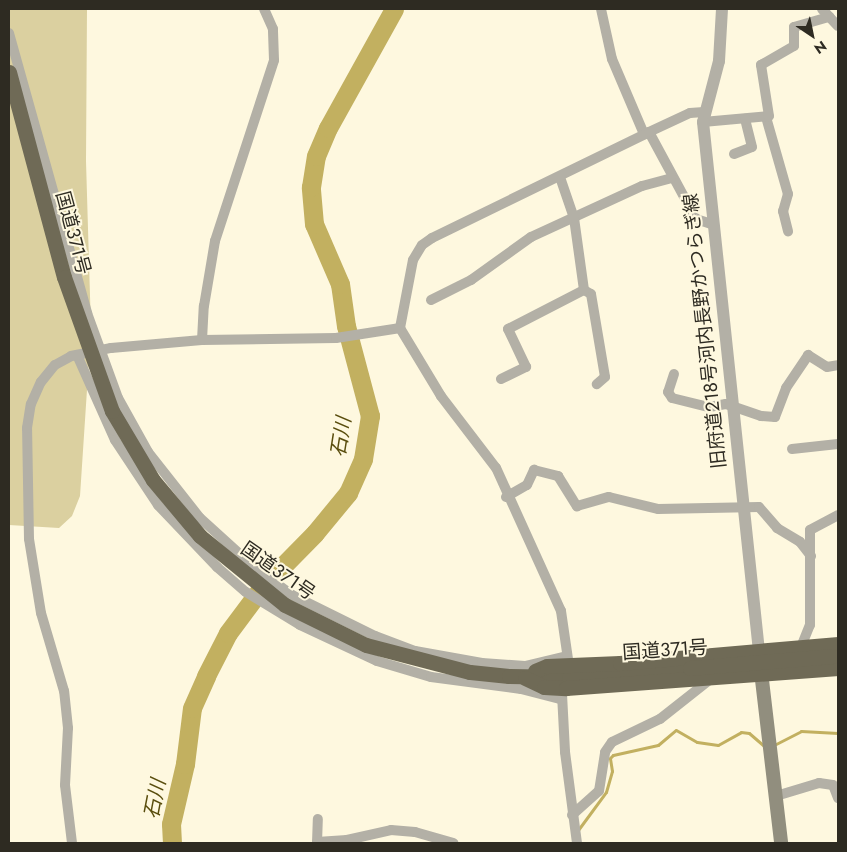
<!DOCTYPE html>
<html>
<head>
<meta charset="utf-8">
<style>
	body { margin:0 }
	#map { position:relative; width:847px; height:852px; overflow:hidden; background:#fef8df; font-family:Jost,"Noto Sans JP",sans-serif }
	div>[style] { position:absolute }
	.green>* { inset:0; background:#dbd0a0 }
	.stream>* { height:3px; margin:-1.5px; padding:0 1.5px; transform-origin:1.5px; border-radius:1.5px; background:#c2b060 }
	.river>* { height:19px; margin:-9.5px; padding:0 9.5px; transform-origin:9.5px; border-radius:9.5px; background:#c2b060 }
	.minor>* { height:10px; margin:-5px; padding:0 5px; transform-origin:5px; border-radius:5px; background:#b3b0a6 }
	.tertiary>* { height:12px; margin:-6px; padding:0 6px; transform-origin:6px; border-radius:6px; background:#b3b0a6 }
	.secondary>* { height:14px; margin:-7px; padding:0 7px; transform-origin:7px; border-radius:7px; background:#918e7e }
	.trunk>* { height:15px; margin:-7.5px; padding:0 7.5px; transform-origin:7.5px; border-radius:7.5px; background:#6f6a56 }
	.trunk-bridge>* { height:15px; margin:-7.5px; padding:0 7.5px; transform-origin:7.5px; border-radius:7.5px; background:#6f6a56 }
	span { translate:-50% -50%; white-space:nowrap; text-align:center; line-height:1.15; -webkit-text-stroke:4px #fef8df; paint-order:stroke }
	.street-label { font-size:19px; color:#2e2b22 }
	.water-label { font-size:20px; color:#594d0d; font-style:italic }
	.frame { position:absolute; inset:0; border:10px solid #2e2b22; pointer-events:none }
	.north { position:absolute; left:787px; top:10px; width:50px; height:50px; -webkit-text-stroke:4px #fef8df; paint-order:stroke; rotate:146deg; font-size:14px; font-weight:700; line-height:20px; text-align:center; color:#2e2b22 }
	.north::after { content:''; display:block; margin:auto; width:18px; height:22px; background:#2e2b22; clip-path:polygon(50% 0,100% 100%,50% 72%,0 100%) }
</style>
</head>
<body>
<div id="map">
	<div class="green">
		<div style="clip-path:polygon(9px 9px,87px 9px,86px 161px,91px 329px,80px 496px,72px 516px,59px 528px,9px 525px)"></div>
	</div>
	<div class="stream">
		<div style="left:776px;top:744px;width:28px;rotate:-27deg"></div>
		<div style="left:801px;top:731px;width:37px;rotate:3deg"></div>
		<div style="left:578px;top:830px;width:47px;rotate:-53.6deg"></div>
		<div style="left:606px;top:792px;width:22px;rotate:-74deg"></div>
		<div style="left:612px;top:771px;width:13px;rotate:-99deg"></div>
		<div style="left:610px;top:758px;width:4px;rotate:-45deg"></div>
		<div style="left:613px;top:755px;width:46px;rotate:-12.5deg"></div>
		<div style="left:658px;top:745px;width:23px;rotate:-40deg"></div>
		<div style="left:676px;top:730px;width:24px;rotate:30deg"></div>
		<div style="left:697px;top:742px;width:21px;rotate:8deg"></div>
		<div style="left:718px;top:745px;width:26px;rotate:-29deg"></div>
		<div style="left:741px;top:732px;width:8px;rotate:7deg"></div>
		<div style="left:749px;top:733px;width:20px;rotate:41deg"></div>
	</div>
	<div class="river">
		<div style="left:172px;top:843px;width:19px;rotate:-93deg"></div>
		<div style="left:171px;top:824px;width:62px;rotate:-76.9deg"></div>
		<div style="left:185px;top:764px;width:56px;rotate:-82.9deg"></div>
		<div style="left:192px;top:708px;width:35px;rotate:-66deg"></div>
		<div style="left:206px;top:676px;width:48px;rotate:-62.9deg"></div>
		<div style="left:228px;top:633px;width:59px;rotate:-53.3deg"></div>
		<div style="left:263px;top:586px;width:74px;rotate:-45.5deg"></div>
		<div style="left:315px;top:533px;width:52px;rotate:-50.5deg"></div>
		<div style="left:348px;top:493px;width:37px;rotate:-66deg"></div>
		<div style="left:363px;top:459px;width:44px;rotate:-80.8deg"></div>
		<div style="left:370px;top:416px;width:93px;rotate:-104.9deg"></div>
		<div style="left:346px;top:326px;width:42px;rotate:-98.1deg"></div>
		<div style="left:340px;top:284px;width:65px;rotate:-113.4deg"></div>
		<div style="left:314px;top:224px;width:37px;rotate:-95deg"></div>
		<div style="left:311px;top:187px;width:31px;rotate:-81deg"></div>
		<div style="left:316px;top:156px;width:30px;rotate:-67deg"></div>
		<div style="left:328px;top:128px;width:136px;rotate:-61deg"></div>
	</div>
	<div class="minor">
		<div style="left:601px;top:9px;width:51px;rotate:77.6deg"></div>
		<div style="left:612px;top:59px;width:82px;rotate:66.9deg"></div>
		<div style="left:822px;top:9px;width:23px;rotate:47deg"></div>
		<div style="left:9px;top:33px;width:291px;rotate:74.4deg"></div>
		<div style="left:87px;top:313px;width:90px;rotate:70deg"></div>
		<div style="left:118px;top:398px;width:62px;rotate:60.9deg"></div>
		<div style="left:148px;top:452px;width:84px;rotate:51.8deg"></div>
		<div style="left:200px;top:518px;width:72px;rotate:42.2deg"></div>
		<div style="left:253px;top:566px;width:49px;rotate:36.6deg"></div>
		<div style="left:292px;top:595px;width:93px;rotate:26.3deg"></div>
		<div style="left:375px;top:636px;width:43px;rotate:20.6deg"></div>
		<div style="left:415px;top:651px;width:68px;rotate:10.2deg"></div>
		<div style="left:482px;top:663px;width:43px;rotate:4deg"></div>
		<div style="left:525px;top:666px;width:43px;rotate:-13.4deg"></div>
		<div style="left:766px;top:117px;width:80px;rotate:74.1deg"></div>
		<div style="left:788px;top:194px;width:18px;rotate:106deg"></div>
		<div style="left:783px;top:211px;width:21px;rotate:76deg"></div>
		<div style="left:703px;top:122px;width:66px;rotate:-5.2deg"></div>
		<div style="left:769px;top:116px;width:52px;rotate:-98.9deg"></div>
		<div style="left:761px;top:65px;width:38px;rotate:-30deg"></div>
		<div style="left:794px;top:46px;width:19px;rotate:-90deg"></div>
		<div style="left:794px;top:27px;width:37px;rotate:-16deg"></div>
		<div style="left:649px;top:132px;width:99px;rotate:61.6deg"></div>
		<div style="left:696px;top:219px;width:19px;rotate:18deg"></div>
		<div style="left:734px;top:154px;width:19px;rotate:-21deg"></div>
		<div style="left:752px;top:147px;width:29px;rotate:-104deg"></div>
		<div style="left:584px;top:290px;width:8px;rotate:30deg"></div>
		<div style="left:591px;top:294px;width:84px;rotate:80.4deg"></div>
		<div style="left:605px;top:377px;width:11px;rotate:139deg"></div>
		<div style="left:431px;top:300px;width:45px;rotate:-26.6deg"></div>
		<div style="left:471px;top:280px;width:74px;rotate:-35.6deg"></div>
		<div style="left:531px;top:237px;width:122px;rotate:-24.7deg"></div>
		<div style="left:642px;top:186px;width:30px;rotate:-15deg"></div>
		<div style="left:202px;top:340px;width:34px;rotate:-87deg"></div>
		<div style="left:204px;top:306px;width:66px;rotate:-80.4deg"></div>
		<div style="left:215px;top:241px;width:190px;rotate:-71.9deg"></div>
		<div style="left:274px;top:60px;width:31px;rotate:-92deg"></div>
		<div style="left:273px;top:29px;width:22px;rotate:-114deg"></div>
		<div style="left:77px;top:355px;width:93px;rotate:65.9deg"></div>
		<div style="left:115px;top:440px;width:78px;rotate:56.5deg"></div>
		<div style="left:158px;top:505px;width:86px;rotate:46.4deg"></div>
		<div style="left:217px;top:567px;width:38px;rotate:41deg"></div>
		<div style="left:246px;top:592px;width:63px;rotate:31.4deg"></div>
		<div style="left:300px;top:625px;width:85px;rotate:25.1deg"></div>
		<div style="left:377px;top:661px;width:56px;rotate:16.5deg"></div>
		<div style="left:431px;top:677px;width:91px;rotate:7.6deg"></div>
		<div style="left:521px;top:689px;width:40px;rotate:14.4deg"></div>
		<div style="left:674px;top:374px;width:19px;rotate:108deg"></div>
		<div style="left:668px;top:392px;width:7px;rotate:56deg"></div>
		<div style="left:672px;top:398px;width:38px;rotate:14deg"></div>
		<div style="left:709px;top:407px;width:17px;rotate:-10deg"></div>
		<div style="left:726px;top:404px;width:37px;rotate:19deg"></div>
		<div style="left:761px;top:416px;width:14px;rotate:4deg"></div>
		<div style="left:775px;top:417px;width:31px;rotate:-69deg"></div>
		<div style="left:786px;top:388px;width:40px;rotate:-56deg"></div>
		<div style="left:808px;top:355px;width:22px;rotate:32deg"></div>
		<div style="left:827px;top:367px;width:11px;rotate:-10deg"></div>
		<div style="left:501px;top:379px;width:28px;rotate:-26deg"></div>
		<div style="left:526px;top:367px;width:42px;rotate:-115.3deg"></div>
		<div style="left:508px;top:329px;width:85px;rotate:-27.2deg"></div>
		<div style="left:584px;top:290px;width:73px;rotate:-97.9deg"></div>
		<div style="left:574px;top:218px;width:43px;rotate:-108.9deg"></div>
		<div style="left:792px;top:449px;width:46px;rotate:-6.2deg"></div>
		<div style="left:506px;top:497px;width:24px;rotate:-30deg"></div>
		<div style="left:527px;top:485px;width:17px;rotate:-65deg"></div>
		<div style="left:534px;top:470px;width:25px;rotate:14deg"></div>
		<div style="left:558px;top:476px;width:36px;rotate:58deg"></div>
		<div style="left:577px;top:506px;width:33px;rotate:-16deg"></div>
		<div style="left:609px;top:497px;width:50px;rotate:13.8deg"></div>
		<div style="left:658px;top:509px;width:101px;rotate:-1.1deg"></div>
		<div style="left:759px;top:507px;width:28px;rotate:49deg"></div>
		<div style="left:777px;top:528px;width:27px;rotate:31deg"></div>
		<div style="left:800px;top:542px;width:18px;rotate:52deg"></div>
		<div style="left:801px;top:647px;width:24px;rotate:-68deg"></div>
		<div style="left:810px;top:625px;width:95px;rotate:-90deg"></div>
		<div style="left:810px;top:530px;width:32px;rotate:-28deg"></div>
		<div style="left:568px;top:659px;width:49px;rotate:-98.3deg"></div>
		<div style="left:561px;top:611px;width:157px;rotate:-114.4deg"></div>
		<div style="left:496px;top:468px;width:91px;rotate:-127.4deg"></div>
		<div style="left:441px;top:396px;width:79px;rotate:-121.1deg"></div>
		<div style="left:400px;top:328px;width:69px;rotate:-79.2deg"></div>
		<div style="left:413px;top:260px;width:17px;rotate:-59deg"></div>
		<div style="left:422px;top:245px;width:12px;rotate:-35deg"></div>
		<div style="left:432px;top:238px;width:242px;rotate:-26deg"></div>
		<div style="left:649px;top:132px;width:45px;rotate:-24.9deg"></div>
		<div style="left:690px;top:113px;width:14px;rotate:-4deg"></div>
		<div style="left:562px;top:694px;width:58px;rotate:87deg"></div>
		<div style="left:565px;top:752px;width:92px;rotate:82.5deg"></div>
		<div style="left:776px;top:796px;width:45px;rotate:-16.8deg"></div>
		<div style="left:819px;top:783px;width:14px;rotate:8deg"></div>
		<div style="left:833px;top:785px;width:14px;rotate:69deg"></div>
		<div style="left:572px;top:815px;width:36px;rotate:-42deg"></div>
		<div style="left:599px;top:791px;width:39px;rotate:-81deg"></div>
		<div style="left:605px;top:752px;width:12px;rotate:-55deg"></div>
		<div style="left:612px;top:742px;width:53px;rotate:-25.6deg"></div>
		<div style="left:660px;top:719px;width:66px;rotate:-38.3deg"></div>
		<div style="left:317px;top:842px;width:30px;rotate:-4deg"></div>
		<div style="left:347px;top:840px;width:45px;rotate:-12.8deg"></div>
		<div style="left:391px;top:830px;width:24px;rotate:5deg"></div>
		<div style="left:415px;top:832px;width:40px;rotate:16deg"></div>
		<div style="left:72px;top:843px;width:58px;rotate:-96.9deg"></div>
		<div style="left:65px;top:785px;width:57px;rotate:-87deg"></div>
		<div style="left:68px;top:728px;width:37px;rotate:-96deg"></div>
		<div style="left:64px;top:691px;width:81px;rotate:-106.4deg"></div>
		<div style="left:41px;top:613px;width:75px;rotate:-99.2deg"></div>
		<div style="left:29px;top:539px;width:111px;rotate:-91deg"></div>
		<div style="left:27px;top:428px;width:24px;rotate:-81deg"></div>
		<div style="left:31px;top:404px;width:24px;rotate:-66deg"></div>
		<div style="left:41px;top:382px;width:22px;rotate:-51deg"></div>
		<div style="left:55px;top:365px;width:18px;rotate:-29deg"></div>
		<div style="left:71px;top:356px;width:41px;rotate:-11.3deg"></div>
		<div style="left:111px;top:348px;width:91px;rotate:-5deg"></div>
		<div style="left:202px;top:340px;width:134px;rotate:-0.9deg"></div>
		<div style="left:336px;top:338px;width:65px;rotate:-8.9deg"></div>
		<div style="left:317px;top:843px;width:24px;rotate:-88deg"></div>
	</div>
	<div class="tertiary">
		<div style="left:722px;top:9px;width:52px;rotate:93.3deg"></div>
		<div style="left:719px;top:61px;width:63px;rotate:104.7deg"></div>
		<div style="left:703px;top:122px;width:532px;rotate:83.96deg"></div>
	</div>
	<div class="secondary">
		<div style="left:760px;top:663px;width:181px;rotate:83.3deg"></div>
	</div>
	<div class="trunk">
		<div style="left:9px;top:72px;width:212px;rotate:75deg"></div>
		<div style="left:112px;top:411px;width:80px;rotate:59.3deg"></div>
		<div style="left:153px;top:480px;width:73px;rotate:50deg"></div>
		<div style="left:200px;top:536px;width:109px;rotate:39.1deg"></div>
		<div style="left:285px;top:605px;width:90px;rotate:26.3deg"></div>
		<div style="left:366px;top:645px;width:107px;rotate:14.6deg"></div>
		<div style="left:470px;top:672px;width:39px;rotate:6deg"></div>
		<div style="left:509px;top:676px;width:60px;rotate:1deg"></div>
		<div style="left:569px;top:677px;width:121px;rotate:-4.3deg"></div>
		<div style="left:535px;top:671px;width:13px;rotate:-23deg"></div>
		<div style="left:547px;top:666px;width:73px;rotate:-2.4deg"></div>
		<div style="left:620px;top:663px;width:219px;rotate:-5deg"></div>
		<div style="left:525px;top:678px;width:21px;rotate:25deg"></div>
		<div style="left:544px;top:687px;width:22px;rotate:3deg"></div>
		<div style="left:566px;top:688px;width:273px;rotate:-4.2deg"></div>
	</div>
	<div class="trunk-bridge">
		<div style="left:64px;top:277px;width:142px;rotate:70.3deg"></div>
		<div style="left:690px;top:668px;width:143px;rotate:-4.8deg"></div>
	</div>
	<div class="street-label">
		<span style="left:73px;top:233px;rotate:75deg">国道371号</span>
		<span style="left:705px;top:331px;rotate:-96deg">旧府道218号河内長野かつらぎ線</span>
		<span style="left:278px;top:571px;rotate:35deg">国道371号</span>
		<span style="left:665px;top:650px;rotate:-4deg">国道371号</span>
	</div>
	<div class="water-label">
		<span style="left:341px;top:437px;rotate:-81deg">石川</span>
		<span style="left:155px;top:799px;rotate:-79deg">石川</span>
	</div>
	<div class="frame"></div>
	<div class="north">N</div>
</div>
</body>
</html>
